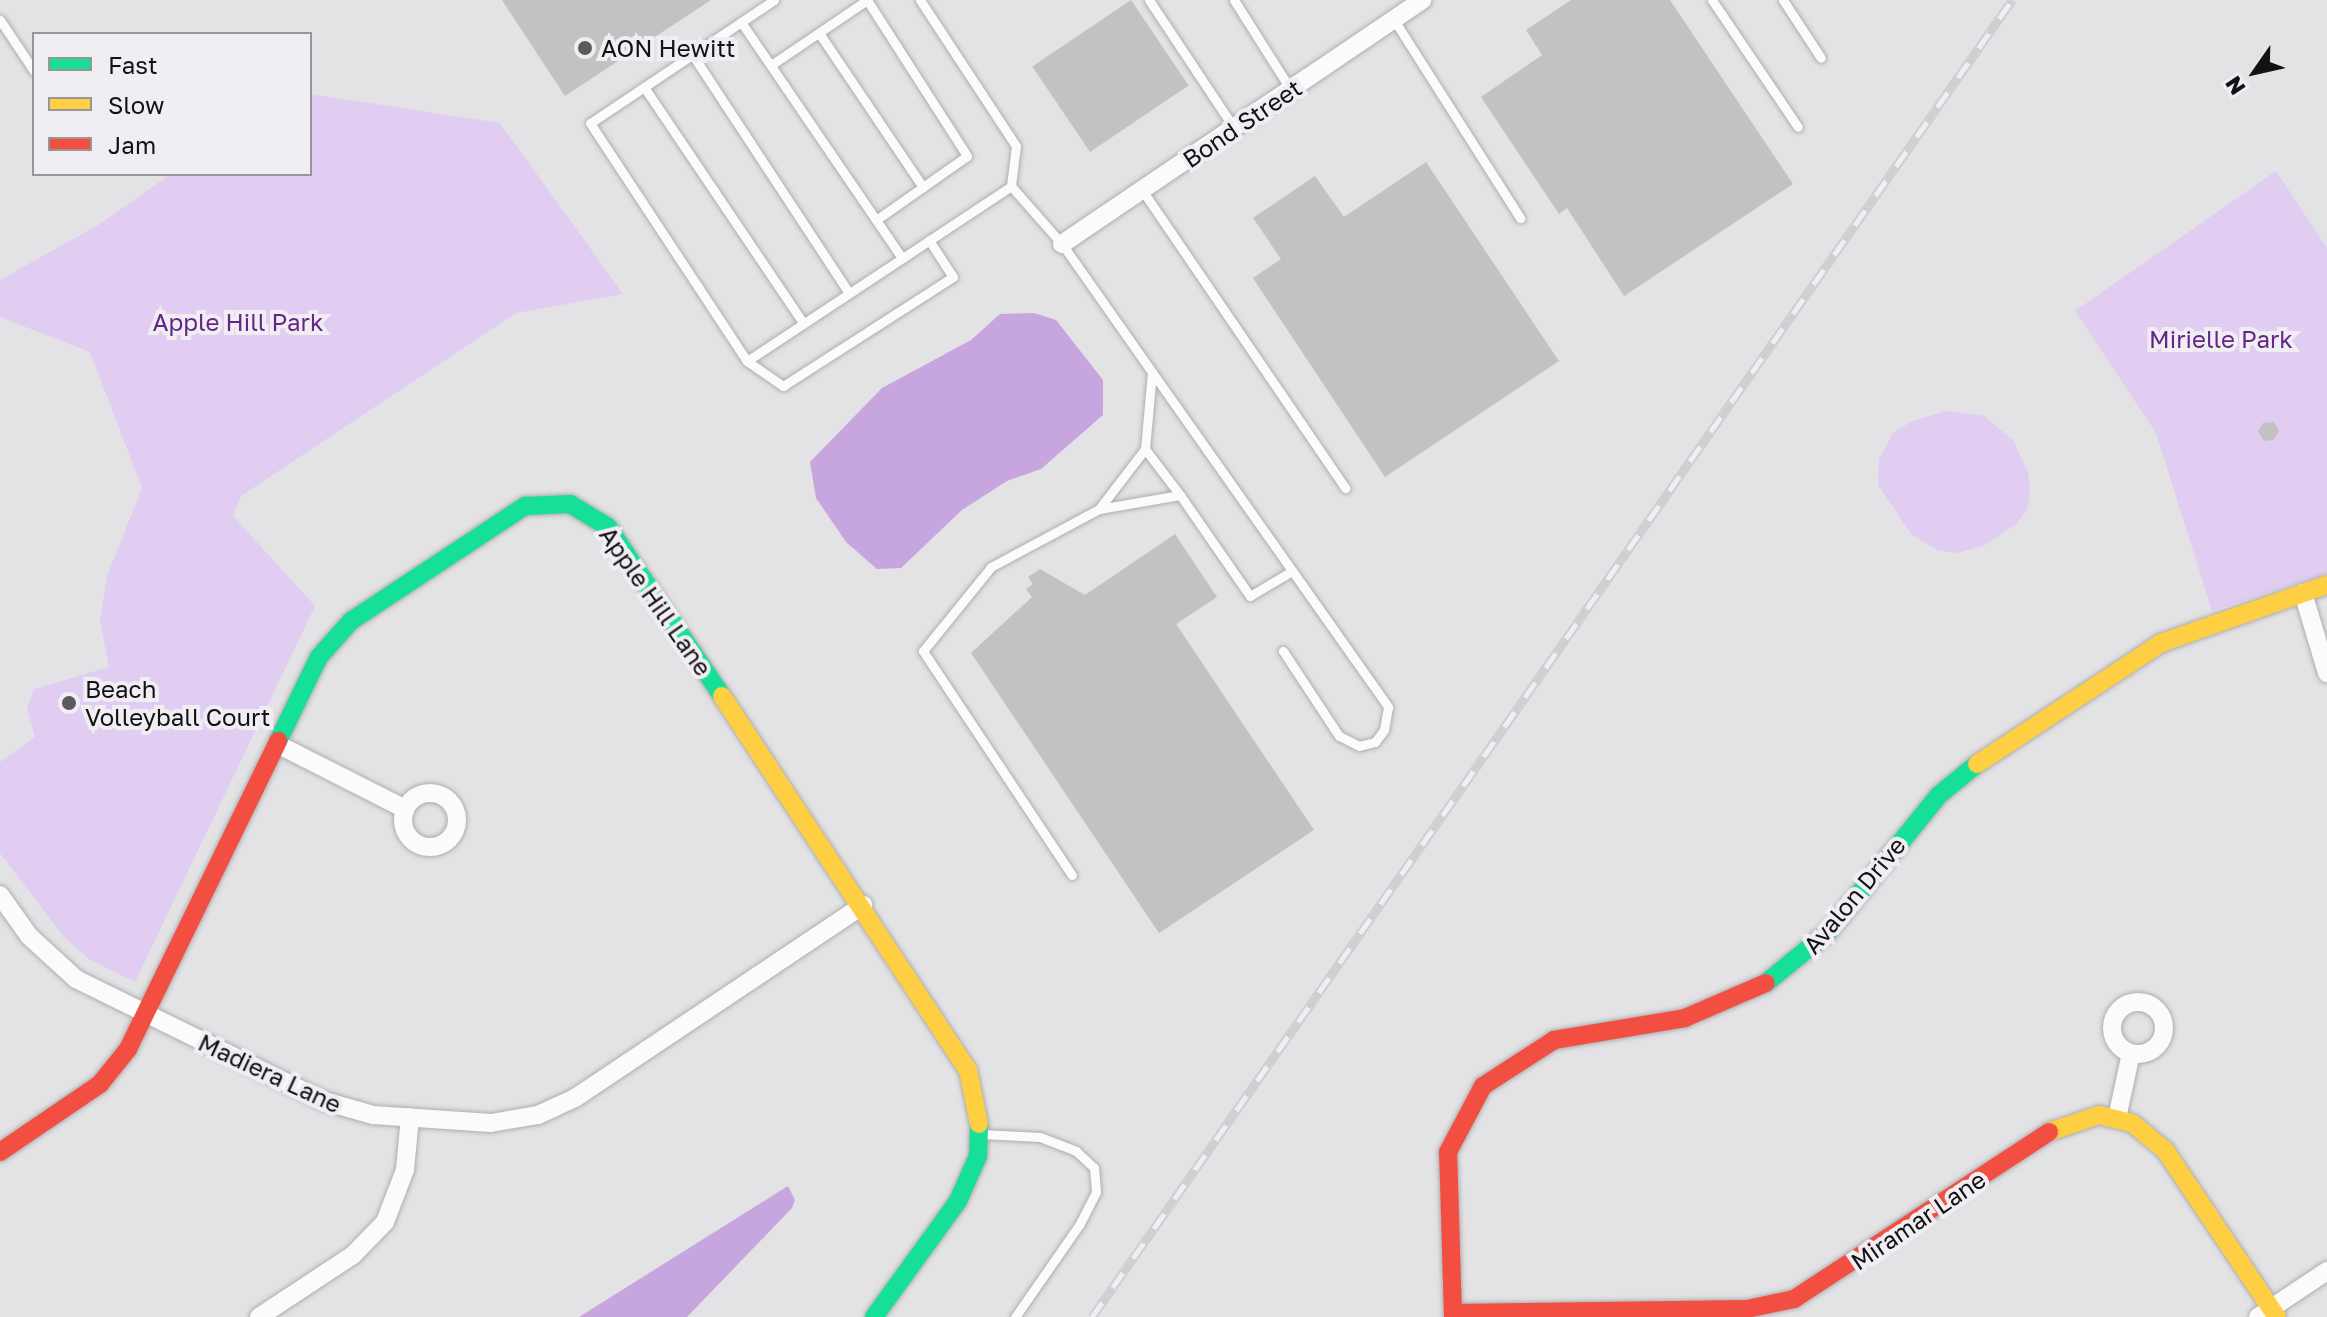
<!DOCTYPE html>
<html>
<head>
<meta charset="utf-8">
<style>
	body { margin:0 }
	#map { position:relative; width:2327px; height:1317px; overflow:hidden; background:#e3e2e4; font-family:"Golos Text",sans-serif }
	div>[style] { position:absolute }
	.green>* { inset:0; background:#e1cdf2 }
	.water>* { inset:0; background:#c7a6e0 }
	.building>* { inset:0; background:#c2c2c2; transform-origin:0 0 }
	.roads { filter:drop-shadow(0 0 2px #afaeb0) drop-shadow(0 0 2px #afaeb0) }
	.lane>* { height:9px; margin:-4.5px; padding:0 4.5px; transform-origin:4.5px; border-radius:4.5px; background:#fbfbfb }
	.street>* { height:18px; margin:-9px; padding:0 9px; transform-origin:9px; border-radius:9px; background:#fbfbfb }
	.street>.ring { margin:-9px; padding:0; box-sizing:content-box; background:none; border:18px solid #fbfbfb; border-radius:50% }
	.fast>* { height:18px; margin:-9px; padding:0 9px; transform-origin:9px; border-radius:9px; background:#16e098 }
	.slow>* { height:18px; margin:-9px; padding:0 9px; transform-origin:9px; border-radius:9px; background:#ffcf43 }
	.jam>* { height:18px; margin:-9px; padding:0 9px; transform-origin:9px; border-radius:9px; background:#f24e42 }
	.rail>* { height:9px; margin-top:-4.5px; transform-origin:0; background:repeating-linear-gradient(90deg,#f0eef2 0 18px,#cfced0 0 36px); box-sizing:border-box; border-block:2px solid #cfced0 }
	.dots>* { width:22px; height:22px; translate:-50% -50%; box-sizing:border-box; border:4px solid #f0eef2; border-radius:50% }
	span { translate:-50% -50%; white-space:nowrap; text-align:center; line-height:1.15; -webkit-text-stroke:8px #f0eef2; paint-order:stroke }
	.poi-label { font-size:24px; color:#121113 }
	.left { translate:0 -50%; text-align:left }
	.street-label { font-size:24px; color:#121113 }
	.park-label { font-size:24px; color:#632788 }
	.legend { position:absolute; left:32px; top:32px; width:280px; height:144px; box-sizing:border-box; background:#f0eef2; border:2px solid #979699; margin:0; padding:10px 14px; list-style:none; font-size:24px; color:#121113 }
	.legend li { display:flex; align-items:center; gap:16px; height:40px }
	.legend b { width:40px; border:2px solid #979699 }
	.north { position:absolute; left:2215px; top:32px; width:80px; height:80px; -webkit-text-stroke:6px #f0eef2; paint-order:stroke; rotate:236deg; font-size:22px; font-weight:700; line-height:32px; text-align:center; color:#121113 }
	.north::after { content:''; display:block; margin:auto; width:28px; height:36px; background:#121113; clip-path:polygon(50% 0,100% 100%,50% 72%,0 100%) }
</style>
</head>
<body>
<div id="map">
	<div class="green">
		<div style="clip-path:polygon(310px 94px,500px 123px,623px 294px,516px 313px,241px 496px,233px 516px,315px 606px,135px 982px,89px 959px,63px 936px,0 853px,0 762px,35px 737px,27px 708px,34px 689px,109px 667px,100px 620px,107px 576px,142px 488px,90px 352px,0 317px,0 280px,100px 224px,171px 174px,310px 174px)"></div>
		<div style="clip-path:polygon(2276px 171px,2327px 248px,2327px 574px,2212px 611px,2156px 433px,2075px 311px)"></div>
		<div style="clip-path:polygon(1947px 411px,1984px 416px,2013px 440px,2028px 472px,2030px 493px,2027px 510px,2015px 525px,1985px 545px,1957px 553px,1937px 550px,1911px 534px,1878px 485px,1879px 459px,1893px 433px,1912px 421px)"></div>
	</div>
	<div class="water">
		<div style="clip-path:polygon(1034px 313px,1056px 320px,1103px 380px,1103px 415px,1041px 469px,1007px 481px,962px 510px,901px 568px,877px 569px,846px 542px,816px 498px,810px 462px,882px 388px,971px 340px,1000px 314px)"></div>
		<div style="clip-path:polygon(788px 1186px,795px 1200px,792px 1208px,687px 1317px,579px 1317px)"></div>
	</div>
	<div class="building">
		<div style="clip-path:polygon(502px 0,711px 0,565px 96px)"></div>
		<div style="left:1131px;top:0;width:103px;height:119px;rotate:56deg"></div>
		<div style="clip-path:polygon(1571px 0,1670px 0,1793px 184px,1624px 296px,1567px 208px,1559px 214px,1481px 97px,1542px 55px,1526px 30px)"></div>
		<div style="clip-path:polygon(1426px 162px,1559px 361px,1385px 477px,1253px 278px,1281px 259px,1253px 218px,1315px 176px,1344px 217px)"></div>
		<div style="clip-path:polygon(2274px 422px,2279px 431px,2274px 440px,2264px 441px,2258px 432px,2263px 423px)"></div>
		<div style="clip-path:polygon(1175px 534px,1217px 597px,1176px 624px,1314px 830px,1159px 933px,971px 653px,1032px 597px,1026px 589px,1033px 584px,1028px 577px,1040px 569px,1085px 595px)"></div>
	</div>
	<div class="roads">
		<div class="lane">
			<div style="left:774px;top:0;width:221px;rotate:146.2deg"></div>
			<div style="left:590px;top:123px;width:285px;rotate:56.6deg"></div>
			<div style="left:747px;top:361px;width:44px;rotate:34.8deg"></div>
			<div style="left:783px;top:386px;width:202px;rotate:-32.7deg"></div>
			<div style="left:953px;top:277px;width:44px;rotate:-123deg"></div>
			<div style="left:867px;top:0;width:185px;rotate:57.3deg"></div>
			<div style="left:967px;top:156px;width:111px;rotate:144.9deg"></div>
			<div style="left:1149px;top:0;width:154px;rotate:56.4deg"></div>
			<div style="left:1234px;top:0;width:107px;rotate:57.7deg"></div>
			<div style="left:1712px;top:0;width:153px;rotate:55.9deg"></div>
			<div style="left:1783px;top:0;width:69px;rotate:56.8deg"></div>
			<div style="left:0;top:20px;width:61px;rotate:56.3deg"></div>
			<div style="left:1394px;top:20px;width:235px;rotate:57.5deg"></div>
			<div style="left:741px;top:22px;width:286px;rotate:55.7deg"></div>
			<div style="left:819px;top:33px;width:186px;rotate:56deg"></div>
			<div style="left:692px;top:54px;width:286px;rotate:56.7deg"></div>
			<div style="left:771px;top:65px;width:116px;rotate:-34.1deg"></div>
			<div style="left:644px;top:87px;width:285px;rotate:56deg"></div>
			<div style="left:1011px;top:186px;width:77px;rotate:48.7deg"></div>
			<div style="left:1062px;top:244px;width:156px;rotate:54.9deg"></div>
			<div style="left:1152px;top:372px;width:77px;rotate:95.2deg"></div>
			<div style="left:1145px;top:449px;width:76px;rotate:127.5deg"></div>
			<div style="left:1099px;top:509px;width:123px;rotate:151.8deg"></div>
			<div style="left:991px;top:567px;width:108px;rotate:129deg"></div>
			<div style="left:923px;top:651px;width:269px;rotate:56.4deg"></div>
			<div style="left:1142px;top:190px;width:361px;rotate:55.7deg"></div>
			<div style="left:747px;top:361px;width:317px;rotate:-33.5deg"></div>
			<div style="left:1011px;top:186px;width:40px;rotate:-82.9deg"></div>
			<div style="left:1016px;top:146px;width:175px;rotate:-123.3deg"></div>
			<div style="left:1152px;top:372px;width:410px;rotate:54.8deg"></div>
			<div style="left:1388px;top:707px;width:23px;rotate:100deg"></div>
			<div style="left:1384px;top:730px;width:15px;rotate:127deg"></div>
			<div style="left:1375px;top:742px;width:16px;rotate:166deg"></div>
			<div style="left:1359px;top:746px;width:22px;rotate:-153deg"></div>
			<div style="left:1339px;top:736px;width:102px;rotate:-123.4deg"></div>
			<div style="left:1145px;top:449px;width:58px;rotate:52.7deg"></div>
			<div style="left:1099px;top:509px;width:82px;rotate:-9.8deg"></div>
			<div style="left:1180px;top:495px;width:123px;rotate:55.3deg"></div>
			<div style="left:1250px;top:596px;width:49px;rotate:-30.8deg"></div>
			<div style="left:982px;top:1134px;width:58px;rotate:3deg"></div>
			<div style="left:1040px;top:1137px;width:39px;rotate:21deg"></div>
			<div style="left:1076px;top:1151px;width:25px;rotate:43deg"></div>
			<div style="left:1094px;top:1168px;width:24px;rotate:85deg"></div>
			<div style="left:1096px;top:1192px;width:37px;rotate:117deg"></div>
			<div style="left:1079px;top:1225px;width:112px;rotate:124.8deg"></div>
		</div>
		<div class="street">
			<div style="left:1062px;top:244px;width:435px;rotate:-34.1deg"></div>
			<div style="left:2303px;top:593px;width:84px;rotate:73.3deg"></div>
			<div style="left:277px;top:744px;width:144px;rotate:26.9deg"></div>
			<div class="ring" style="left:403px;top:793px;width:36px;height:36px"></div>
			<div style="left:0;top:895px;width:50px;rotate:54.7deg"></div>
			<div style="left:29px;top:936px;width:64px;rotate:42.5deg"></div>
			<div style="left:76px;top:979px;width:276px;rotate:26.2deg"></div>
			<div style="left:324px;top:1101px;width:51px;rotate:15.9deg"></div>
			<div style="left:373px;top:1115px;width:118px;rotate:3.9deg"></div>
			<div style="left:491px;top:1123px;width:48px;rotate:-9.7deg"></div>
			<div style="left:538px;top:1115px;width:41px;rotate:-24.7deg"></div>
			<div style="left:575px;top:1098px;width:347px;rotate:-33.8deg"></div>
			<div class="ring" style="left:2112px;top:1002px;width:34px;height:34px"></div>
			<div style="left:2117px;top:1118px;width:66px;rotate:-77.8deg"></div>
			<div style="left:259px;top:1317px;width:113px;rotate:-33.4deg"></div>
			<div style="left:353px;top:1255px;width:46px;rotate:-45.9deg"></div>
			<div style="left:385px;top:1222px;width:56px;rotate:-69deg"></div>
			<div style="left:405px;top:1170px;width:53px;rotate:-84.6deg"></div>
			<div style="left:2258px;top:1317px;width:83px;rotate:-33.7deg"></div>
		</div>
		<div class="fast">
			<div style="left:278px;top:741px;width:93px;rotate:-64deg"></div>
			<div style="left:319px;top:657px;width:48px;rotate:-48.4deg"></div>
			<div style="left:351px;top:621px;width:209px;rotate:-33.5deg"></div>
			<div style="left:525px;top:506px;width:45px;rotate:-2.5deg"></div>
			<div style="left:570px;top:504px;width:44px;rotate:31.2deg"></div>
			<div style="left:608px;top:527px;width:204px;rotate:56deg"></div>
			<div style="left:1766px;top:983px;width:80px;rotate:-39.4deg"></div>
			<div style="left:1828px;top:932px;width:176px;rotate:-51deg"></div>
			<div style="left:1939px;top:795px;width:49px;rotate:-39.2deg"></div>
			<div style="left:874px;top:1317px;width:143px;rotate:-54.1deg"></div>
			<div style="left:958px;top:1201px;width:49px;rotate:-66deg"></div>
			<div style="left:978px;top:1156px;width:32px;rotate:-88deg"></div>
		</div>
		<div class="slow">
			<div style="left:722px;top:696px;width:448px;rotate:56.7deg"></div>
			<div style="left:968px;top:1070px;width:55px;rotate:78.5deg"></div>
			<div style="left:1977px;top:764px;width:220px;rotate:-33.3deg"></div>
			<div style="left:2161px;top:643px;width:176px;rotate:-19.3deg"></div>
			<div style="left:2049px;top:1132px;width:53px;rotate:-18.8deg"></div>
			<div style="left:2099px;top:1115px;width:34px;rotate:14deg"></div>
			<div style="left:2132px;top:1123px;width:43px;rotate:39.3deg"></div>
			<div style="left:2165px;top:1150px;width:201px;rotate:56.2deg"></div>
		</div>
		<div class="jam">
			<div style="left:0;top:1152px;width:121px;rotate:-34.2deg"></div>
			<div style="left:100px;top:1084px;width:45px;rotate:-51.3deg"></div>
			<div style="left:128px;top:1049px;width:343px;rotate:-64deg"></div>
			<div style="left:1453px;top:1313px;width:294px;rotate:-0.8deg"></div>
			<div style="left:1747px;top:1309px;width:48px;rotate:-12deg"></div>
			<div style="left:1794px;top:1299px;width:305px;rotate:-33.2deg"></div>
			<div style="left:1453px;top:1317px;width:165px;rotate:-91.7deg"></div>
			<div style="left:1448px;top:1152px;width:75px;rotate:-62.1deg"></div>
			<div style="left:1483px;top:1086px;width:85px;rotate:-32.9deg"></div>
			<div style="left:1554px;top:1040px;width:133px;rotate:-9.5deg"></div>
			<div style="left:1685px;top:1018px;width:88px;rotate:-23.4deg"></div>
		</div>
	</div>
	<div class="rail">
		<div style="left:1092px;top:1317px;width:1607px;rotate:-55.06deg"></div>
	</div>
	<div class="dots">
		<div style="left:585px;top:48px;background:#5b5a5c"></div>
		<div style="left:69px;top:703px;background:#5b5a5c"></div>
	</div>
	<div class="poi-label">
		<span class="left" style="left:601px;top:48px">AON Hewitt</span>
		<span class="left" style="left:85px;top:703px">Beach<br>Volleyball Court</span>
	</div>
	<div class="street-label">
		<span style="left:1242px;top:123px;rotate:-34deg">Bond Street</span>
		<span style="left:656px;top:601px;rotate:55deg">Apple Hill Lane</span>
		<span style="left:1854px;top:895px;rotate:-50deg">Avalon Drive</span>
		<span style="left:270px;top:1073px;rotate:25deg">Madiera Lane</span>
		<span style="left:1918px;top:1220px;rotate:-34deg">Miramar Lane</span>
	</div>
	<div class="park-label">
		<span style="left:238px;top:322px">Apple Hill Park</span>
		<span style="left:2221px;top:339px">Mirielle Park</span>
	</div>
	<ul class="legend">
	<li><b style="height:10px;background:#16e098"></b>Fast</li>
	<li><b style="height:10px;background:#ffcf43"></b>Slow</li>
	<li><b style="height:10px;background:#f24e42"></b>Jam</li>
	</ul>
	<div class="north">N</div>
</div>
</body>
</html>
